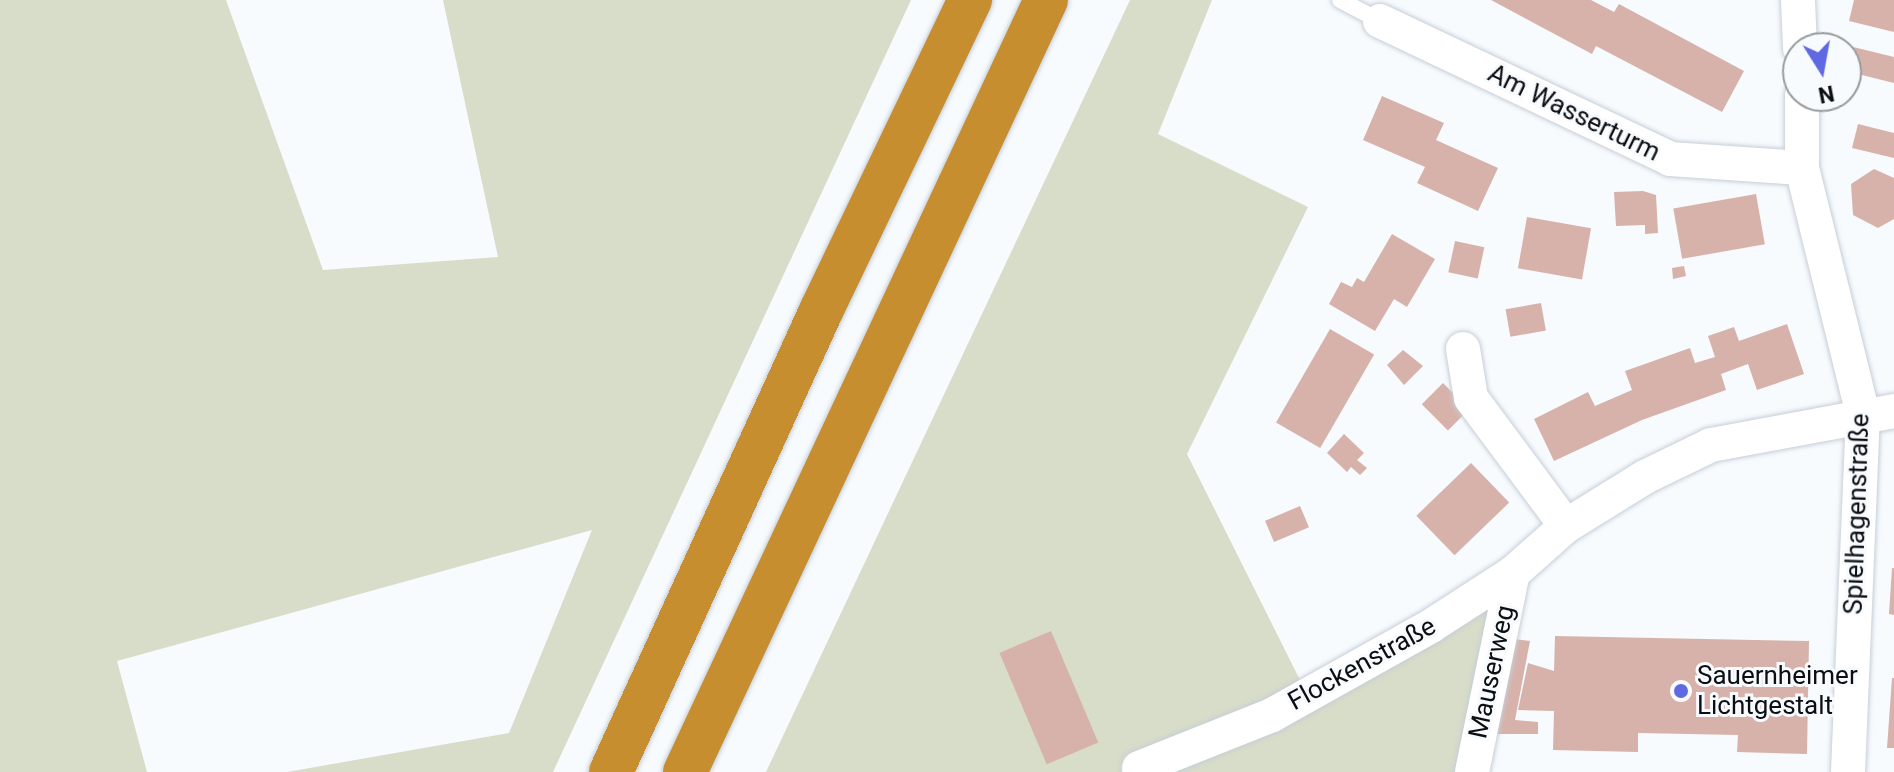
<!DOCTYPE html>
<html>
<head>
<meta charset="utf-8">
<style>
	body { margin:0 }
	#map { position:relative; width:1894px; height:772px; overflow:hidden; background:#f7fbfe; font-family:Roboto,sans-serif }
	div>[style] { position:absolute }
	.green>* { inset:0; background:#d7ddc8 }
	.building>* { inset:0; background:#d7b2aa; transform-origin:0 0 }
	.roads { filter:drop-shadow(0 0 2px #c6ced7) drop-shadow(0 0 2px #c6ced7) }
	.lane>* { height:16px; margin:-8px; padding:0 8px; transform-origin:8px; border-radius:8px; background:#fff }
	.street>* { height:34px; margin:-17px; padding:0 17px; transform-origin:17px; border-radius:17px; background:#fff }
	.highway>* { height:44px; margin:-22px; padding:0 22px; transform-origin:22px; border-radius:22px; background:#c68e2f }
	.dots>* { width:22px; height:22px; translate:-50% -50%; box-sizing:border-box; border:4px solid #f7fbfe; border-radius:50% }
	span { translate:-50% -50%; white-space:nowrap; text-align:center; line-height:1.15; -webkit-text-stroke:6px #f7fbfe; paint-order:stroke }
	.street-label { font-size:26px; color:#0c0e11 }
	.poi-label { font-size:26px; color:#0c0e11 }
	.left { translate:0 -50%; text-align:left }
	.north { position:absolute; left:1782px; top:32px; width:80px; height:80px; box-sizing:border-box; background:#f7fbfe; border:2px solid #999c9f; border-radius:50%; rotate:169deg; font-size:22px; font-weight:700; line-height:32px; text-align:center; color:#0c0e11 }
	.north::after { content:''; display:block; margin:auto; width:28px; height:36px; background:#5f69e1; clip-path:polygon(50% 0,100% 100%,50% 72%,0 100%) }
</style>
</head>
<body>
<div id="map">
	<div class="green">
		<div style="clip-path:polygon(0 0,226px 0,323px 270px,498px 257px,443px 0,911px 0,553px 772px,287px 772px,509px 733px,592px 530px,117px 661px,147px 772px,0 772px)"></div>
		<div style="clip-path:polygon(1130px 0,1212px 0,1158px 134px,1308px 207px,1187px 454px,1308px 696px,1495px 600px,1463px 772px,766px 772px)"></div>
	</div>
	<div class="building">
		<div style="clip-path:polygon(1491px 0,1591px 0,1614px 12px,1619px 4px,1744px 71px,1722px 112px,1596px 46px,1592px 54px)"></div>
		<div style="clip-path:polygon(1854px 0,1894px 0,1894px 32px,1849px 21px)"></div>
		<div style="clip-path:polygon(1841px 44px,1894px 57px,1894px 83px,1846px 71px,1846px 48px)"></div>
		<div style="clip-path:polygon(1382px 96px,1444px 123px,1436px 140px,1498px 168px,1478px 211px,1417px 183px,1425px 167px,1363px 140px)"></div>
		<div style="clip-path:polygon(1858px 124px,1894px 133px,1894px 158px,1852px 148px)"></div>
		<div style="clip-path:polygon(1874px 169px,1894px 178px,1894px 219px,1878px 228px,1853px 215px,1851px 184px)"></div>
		<div style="clip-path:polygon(1643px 191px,1656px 195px,1658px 233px,1645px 234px,1645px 225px,1616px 226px,1614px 192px)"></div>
		<div style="left:1756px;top:194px;width:51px;height:84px;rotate:80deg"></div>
		<div style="left:1527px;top:217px;width:65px;height:52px;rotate:10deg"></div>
		<div style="clip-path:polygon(1392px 234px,1435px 259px,1407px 307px,1394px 299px,1375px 331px,1329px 304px,1341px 282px,1352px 287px,1357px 278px,1364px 282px)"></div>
		<div style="left:1455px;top:241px;width:30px;height:32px;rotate:12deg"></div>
		<div style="clip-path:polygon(1684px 266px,1686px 276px,1673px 279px,1672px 268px)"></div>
		<div style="left:1541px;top:303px;width:28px;height:36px;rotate:80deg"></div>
		<div style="clip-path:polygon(1787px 324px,1804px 374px,1757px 390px,1748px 364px,1721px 374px,1726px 390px,1642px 420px,1554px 461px,1534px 419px,1588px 392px,1595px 406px,1632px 390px,1625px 371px,1690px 348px,1695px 363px,1715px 357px,1708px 336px,1734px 327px,1739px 341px)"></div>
		<div style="left:1330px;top:329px;width:51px;height:108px;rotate:30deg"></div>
		<div style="clip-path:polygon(1403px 350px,1423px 366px,1404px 385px,1387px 365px)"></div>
		<div style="left:1443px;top:383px;width:37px;height:30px;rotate:45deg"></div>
		<div style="clip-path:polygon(1344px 434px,1364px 453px,1357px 460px,1367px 468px,1360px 475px,1351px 467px,1347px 472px,1327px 453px)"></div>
		<div style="left:1471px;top:463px;width:55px;height:76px;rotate:46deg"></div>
		<div style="left:1300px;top:506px;width:23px;height:38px;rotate:67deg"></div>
		<div style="clip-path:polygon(1892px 568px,1894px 568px,1894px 615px,1889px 614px)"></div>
		<div style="left:1051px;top:631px;width:121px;height:56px;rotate:67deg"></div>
		<div style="clip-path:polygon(1555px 636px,1809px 641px,1807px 754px,1737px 752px,1738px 735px,1638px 733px,1638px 752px,1553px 750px,1554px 711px,1518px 710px,1528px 663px,1554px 671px)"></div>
		<div style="clip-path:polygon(1514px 639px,1530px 641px,1515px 720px,1538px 722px,1538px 734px,1495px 734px)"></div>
		<div style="clip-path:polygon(1892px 678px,1894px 678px,1894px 748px,1887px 748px)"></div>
	</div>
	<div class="roads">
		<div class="lane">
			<div style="left:1340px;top:0;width:45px;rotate:27.7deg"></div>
		</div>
		<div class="street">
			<div style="left:1798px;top:0;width:48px;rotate:87.6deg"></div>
			<div style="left:1380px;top:21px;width:321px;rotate:25.4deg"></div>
			<div style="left:1670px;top:159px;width:132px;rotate:3.9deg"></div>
			<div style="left:1802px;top:96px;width:72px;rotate:90deg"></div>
			<div style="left:1802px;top:168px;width:253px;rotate:76.1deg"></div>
			<div style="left:1863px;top:414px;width:358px;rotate:92.4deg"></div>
			<div style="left:1463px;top:349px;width:50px;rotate:80.7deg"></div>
			<div style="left:1471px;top:398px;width:159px;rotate:53.4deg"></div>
			<div style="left:1139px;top:768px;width:143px;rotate:-21.7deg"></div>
			<div style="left:1272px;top:715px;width:182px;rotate:-29.2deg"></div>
			<div style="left:1431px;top:626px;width:98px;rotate:-32.9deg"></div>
			<div style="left:1513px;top:573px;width:71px;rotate:-41.6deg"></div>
			<div style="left:1566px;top:526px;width:93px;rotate:-31.8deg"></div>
			<div style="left:1645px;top:477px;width:73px;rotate:-25.9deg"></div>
			<div style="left:1711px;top:445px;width:186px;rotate:-10.5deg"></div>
			<div style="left:1472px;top:772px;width:203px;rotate:-78.4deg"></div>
		</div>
		<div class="highway">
			<div style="left:611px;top:772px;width:507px;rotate:-65.51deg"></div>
			<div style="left:821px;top:311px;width:345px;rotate:-64.4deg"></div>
			<div style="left:685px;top:772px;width:852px;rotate:-64.94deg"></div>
		</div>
	</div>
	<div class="dots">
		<div style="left:1681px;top:691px;background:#5f69e1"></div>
	</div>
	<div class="street-label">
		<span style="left:1574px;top:113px;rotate:26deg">Am Wasserturm</span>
		<span style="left:1857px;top:514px;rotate:-88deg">Spielhagenstraße</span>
		<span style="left:1362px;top:664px;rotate:-29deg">Flockenstraße</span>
		<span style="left:1492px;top:672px;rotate:-78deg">Mauserweg</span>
	</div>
	<div class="poi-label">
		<span class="left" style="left:1697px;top:691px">Sauernheimer<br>Lichtgestalt</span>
	</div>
	<div class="north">N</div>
</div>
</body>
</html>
